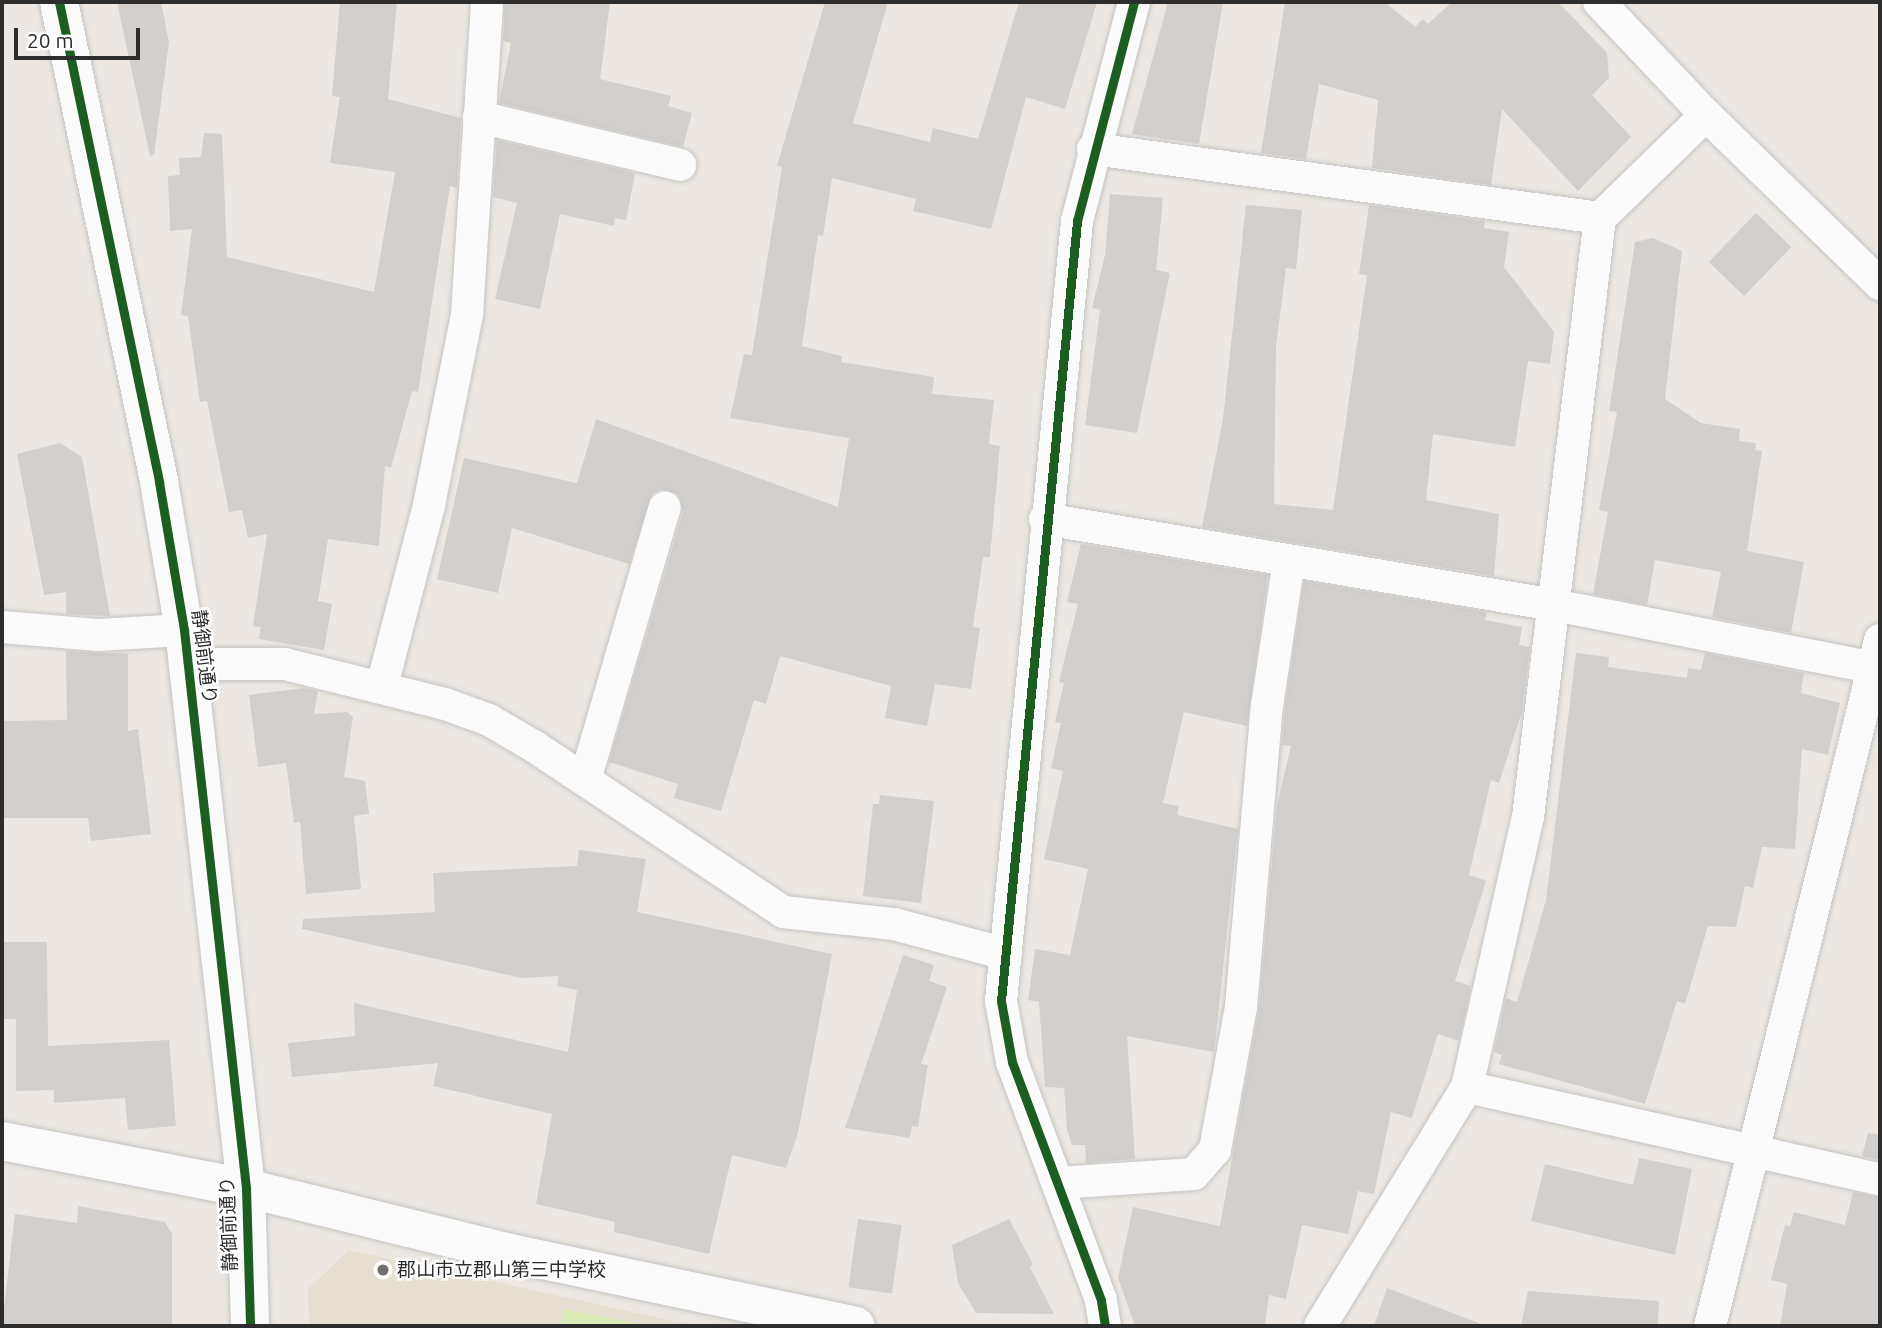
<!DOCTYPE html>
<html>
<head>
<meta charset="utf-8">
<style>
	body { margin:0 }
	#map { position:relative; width:1882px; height:1328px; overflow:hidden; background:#ece7e2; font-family:Ubuntu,"Noto Sans JP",sans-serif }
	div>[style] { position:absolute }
	.education>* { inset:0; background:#e6ded1 }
	.pitch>* { inset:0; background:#daebb8 }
	.building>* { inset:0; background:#d2cfcc; transform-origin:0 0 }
	.roads { filter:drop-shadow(0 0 2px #c5c4c3) drop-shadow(0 0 2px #c5c4c3) }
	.street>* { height:32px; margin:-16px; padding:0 16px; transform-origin:16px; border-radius:16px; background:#fcfbfb }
	.secondary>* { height:38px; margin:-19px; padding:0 19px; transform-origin:19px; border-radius:19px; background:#fcfbfb }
	.cycleway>* { height:9px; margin:-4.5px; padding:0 4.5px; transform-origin:4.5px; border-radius:4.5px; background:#1b5e20 }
	.dots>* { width:19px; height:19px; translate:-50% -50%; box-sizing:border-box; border:4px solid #fff; border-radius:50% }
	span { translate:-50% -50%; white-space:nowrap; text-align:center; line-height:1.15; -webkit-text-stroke:5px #fff; paint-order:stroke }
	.street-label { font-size:19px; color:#2d2d2d }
	.poi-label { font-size:19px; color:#2d2d2d }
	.left { translate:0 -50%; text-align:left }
	.frame { position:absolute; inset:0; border:4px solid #2d2d2d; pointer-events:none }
	.scale { position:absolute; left:14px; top:28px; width:126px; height:32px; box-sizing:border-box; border:4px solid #2d2d2d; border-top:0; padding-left:9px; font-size:21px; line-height:24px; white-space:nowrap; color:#2d2d2d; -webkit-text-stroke:5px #fff; paint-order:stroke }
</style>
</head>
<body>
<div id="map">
	<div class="education">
		<div style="clip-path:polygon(349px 1250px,696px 1326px,309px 1326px,308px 1289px)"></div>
	</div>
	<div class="pitch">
		<div style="clip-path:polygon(564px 1309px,649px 1326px,560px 1326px)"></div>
	</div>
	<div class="building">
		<div style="clip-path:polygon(117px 2px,161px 2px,169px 42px,154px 155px,150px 156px)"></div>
		<div style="clip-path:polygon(340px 2px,397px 2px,388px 99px,461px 118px,457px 188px,450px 186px,418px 392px,412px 391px,391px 468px,385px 466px,379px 546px,328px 539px,318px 601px,332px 604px,324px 650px,259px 639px,261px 627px,253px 626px,267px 534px,248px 538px,242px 510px,229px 512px,207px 401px,200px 402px,188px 316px,181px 315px,192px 229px,170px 231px,168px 176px,180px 175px,179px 158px,201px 157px,204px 133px,222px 134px,227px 257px,374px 292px,395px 172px,330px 163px,340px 97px,332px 96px)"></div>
		<div style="clip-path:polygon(505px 2px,610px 2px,600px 79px,671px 96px,668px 106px,692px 113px,683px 147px,499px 103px,511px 43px,503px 41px)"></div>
		<div style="clip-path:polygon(825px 2px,888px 2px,853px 123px,930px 142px,933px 128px,978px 139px,1019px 2px,1097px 2px,1065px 109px,1026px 97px,991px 229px,913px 211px,916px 199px,832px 178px,823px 236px,818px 235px,802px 346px,842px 356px,841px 362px,934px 377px,932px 394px,994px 400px,989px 444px,1000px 446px,990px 557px,983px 557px,973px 627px,980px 628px,971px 689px,935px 684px,927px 726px,885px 718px,891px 686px,780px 656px,766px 704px,754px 700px,721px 811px,674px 798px,678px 784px,609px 762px,683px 512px,678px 494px,661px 489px,652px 494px,629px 564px,512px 528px,498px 593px,437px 579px,464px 458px,577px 483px,596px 419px,838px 507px,849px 438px,730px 418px,744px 354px,752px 355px,782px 167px,777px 166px)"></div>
		<div style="clip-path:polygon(1168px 2px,1223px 2px,1199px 144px,1132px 134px)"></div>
		<div style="clip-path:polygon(1285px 2px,1385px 2px,1415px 27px,1423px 19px,1428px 24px,1452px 2px,1558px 2px,1607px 53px,1609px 78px,1592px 95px,1631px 137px,1578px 191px,1502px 109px,1491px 185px,1372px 168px,1378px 100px,1319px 84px,1306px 159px,1261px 153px)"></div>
		<div style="clip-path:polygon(497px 140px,635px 173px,626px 220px,615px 218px,614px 226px,560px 214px,540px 309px,495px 299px,517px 203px,493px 197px)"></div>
		<div style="clip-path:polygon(1110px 194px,1163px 198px,1156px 270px,1170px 273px,1137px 433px,1085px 425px,1100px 310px,1092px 308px,1105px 255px)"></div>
		<div style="clip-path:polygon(1246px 205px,1302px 210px,1296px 269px,1286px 268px,1276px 346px,1274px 504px,1333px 510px,1367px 275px,1359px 274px,1369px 205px,1485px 221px,1484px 228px,1509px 232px,1504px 267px,1554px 332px,1550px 364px,1528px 361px,1515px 447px,1433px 434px,1426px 500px,1499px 514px,1494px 576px,1202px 527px,1223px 419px)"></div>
		<div style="left:1756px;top:213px;width:49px;height:68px;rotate:44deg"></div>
		<div style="clip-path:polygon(1653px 238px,1682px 251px,1665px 399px,1701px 423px,1740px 429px,1739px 441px,1756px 443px,1755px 450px,1762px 451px,1747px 551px,1804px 562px,1791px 633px,1712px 617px,1721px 572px,1655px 560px,1647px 605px,1593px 594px,1608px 512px,1599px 510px,1617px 412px,1609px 411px,1635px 242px)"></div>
		<div style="clip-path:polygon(60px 443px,82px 457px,110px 616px,66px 614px,66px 592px,44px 595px,17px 454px)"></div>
		<div style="clip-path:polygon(1081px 544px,1268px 575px,1247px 726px,1184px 712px,1163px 803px,1179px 806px,1177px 815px,1238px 829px,1214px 1052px,1127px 1036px,1135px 1159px,1086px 1163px,1085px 1145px,1072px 1145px,1067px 1130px,1064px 1088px,1045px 1087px,1039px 1002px,1028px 1000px,1035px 949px,1070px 955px,1088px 869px,1044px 859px,1063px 771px,1051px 768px,1061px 723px,1055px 722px,1064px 683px,1059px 682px,1078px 604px,1067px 602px)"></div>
		<div style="clip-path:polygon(1304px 581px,1487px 612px,1485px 620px,1522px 627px,1519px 645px,1530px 647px,1522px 712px,1499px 783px,1491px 780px,1469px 875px,1486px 881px,1455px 981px,1471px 986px,1459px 1041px,1438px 1034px,1412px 1118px,1391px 1112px,1374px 1194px,1358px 1191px,1348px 1234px,1302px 1225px,1286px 1299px,1269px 1295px,1265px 1326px,1135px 1326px,1118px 1278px,1133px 1207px,1220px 1226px,1259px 1009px,1277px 805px,1291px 746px,1282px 745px,1285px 708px)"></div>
		<div style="clip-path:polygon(66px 651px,128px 654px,128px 731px,138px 729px,151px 834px,91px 841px,88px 818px,2px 818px,2px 721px,67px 720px)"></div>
		<div style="clip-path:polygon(1576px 653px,1609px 657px,1608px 667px,1687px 678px,1688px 668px,1701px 670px,1705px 653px,1804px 673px,1801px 693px,1840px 703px,1828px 755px,1802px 749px,1795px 849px,1762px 847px,1753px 888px,1745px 886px,1736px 927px,1708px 926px,1685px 1004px,1677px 1001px,1645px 1104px,1499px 1064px,1502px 1055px,1494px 1052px,1506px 998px,1517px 1002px,1546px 900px)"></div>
		<div style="clip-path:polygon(304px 688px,318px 691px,314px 714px,347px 712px,353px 717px,344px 777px,365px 781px,369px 814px,354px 816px,361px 889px,306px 894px,300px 822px,294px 823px,286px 763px,258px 767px,249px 695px)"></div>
		<div style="clip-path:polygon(880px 795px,934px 801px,921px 903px,863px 896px,873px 804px,879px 804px)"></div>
		<div style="clip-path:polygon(579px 850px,646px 859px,637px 912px,832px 954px,798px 1133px,786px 1168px,732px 1155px,709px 1254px,614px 1232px,615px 1222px,536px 1204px,552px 1114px,433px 1086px,438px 1063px,292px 1077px,288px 1043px,355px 1036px,354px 1003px,568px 1052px,577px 990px,557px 986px,559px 976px,521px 978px,302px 929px,303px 919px,435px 912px,433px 873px,577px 866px)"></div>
		<div style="clip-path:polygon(2px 942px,47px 942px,48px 1046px,169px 1040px,176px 1126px,128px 1130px,125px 1098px,54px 1103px,54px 1090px,16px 1091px,16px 1019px,2px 1019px)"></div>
		<div style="clip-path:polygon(903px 955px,934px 965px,929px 981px,947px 987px,921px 1064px,928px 1065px,918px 1127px,912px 1126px,910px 1138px,845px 1128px)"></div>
		<div style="clip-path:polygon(1868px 1133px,1880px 1135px,1880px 1160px,1862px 1156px)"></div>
		<div style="clip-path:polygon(1639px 1158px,1692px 1169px,1675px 1255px,1531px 1221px,1545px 1164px,1633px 1185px)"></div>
		<div style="clip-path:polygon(1853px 1192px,1880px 1197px,1880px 1326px,1780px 1326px,1787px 1284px,1771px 1280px,1785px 1225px,1790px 1226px,1794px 1212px,1845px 1225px)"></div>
		<div style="clip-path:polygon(78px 1206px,165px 1222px,172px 1234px,172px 1326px,2px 1326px,15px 1214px,77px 1223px)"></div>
		<div style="left:858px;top:1219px;width:44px;height:69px;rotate:8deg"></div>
		<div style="clip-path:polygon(1009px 1219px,1033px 1264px,1030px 1267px,1054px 1314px,976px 1313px,958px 1283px,952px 1245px)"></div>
		<div style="clip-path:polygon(1387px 1288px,1479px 1323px,1478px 1326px,1374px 1326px)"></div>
		<div style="clip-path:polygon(1528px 1291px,1659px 1301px,1658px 1326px,1521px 1326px)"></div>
	</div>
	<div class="roads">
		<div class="street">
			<div style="left:1599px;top:2px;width:156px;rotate:46.6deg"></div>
			<div style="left:1706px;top:115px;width:243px;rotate:44.2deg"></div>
			<div style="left:479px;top:117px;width:207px;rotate:13.4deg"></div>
			<div style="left:1093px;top:149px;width:512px;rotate:7.75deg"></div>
			<div style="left:1045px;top:519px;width:516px;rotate:9.59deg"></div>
			<div style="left:1554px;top:605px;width:326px;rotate:11.1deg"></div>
			<div style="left:2px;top:627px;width:96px;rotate:4.8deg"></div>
			<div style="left:98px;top:635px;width:86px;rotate:-3.3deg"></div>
			<div style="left:187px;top:664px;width:98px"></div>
			<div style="left:285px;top:664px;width:165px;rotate:14deg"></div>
			<div style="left:445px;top:704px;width:47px;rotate:20deg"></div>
			<div style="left:489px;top:720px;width:53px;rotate:30.4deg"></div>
			<div style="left:535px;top:747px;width:298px;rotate:33.6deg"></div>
			<div style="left:783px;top:912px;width:112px;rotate:6.2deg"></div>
			<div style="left:894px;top:924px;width:116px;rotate:15deg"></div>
			<div style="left:382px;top:686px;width:187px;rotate:-75.4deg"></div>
			<div style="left:429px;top:505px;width:195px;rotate:-78.7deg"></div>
			<div style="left:467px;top:314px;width:313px;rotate:-86.3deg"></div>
			<div style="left:585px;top:780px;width:284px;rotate:-73.7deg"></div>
			<div style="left:1467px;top:1087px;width:423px;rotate:12.6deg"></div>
			<div style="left:1058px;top:1183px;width:136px;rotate:-3.8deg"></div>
			<div style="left:1194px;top:1174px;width:32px;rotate:-49deg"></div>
			<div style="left:1215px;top:1150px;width:145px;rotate:-79.7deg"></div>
			<div style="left:1241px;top:1007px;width:302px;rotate:-85.1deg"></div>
			<div style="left:1267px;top:706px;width:147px;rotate:-81.4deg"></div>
			<div style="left:1105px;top:1326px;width:26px;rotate:-99deg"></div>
			<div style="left:1101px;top:1300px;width:254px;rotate:-110.5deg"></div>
			<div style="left:1012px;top:1062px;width:62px;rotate:-100.2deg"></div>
			<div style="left:1001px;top:1001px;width:784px;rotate:-84.43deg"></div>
			<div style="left:1077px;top:221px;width:226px;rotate:-75.4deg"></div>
			<div style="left:1320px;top:1326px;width:281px;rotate:-58.4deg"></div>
			<div style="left:1467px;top:1087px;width:277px;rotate:-77.3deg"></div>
			<div style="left:1528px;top:817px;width:603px;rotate:-83.15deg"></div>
			<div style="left:1600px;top:218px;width:148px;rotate:-44.2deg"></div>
			<div style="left:1710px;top:1326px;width:707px;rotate:-76.08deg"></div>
		</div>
		<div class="secondary">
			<div style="left:59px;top:2px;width:490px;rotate:78.2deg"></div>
			<div style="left:159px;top:482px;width:150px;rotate:80.4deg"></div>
			<div style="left:184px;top:630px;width:561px;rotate:83.66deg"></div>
			<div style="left:246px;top:1188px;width:138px;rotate:88.3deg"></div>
			<div style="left:2px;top:1141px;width:248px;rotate:10.9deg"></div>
			<div style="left:246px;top:1188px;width:272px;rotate:13.8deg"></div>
			<div style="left:510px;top:1253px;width:353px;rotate:11.9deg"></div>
		</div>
	</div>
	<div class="cycleway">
		<div style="left:59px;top:2px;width:490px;rotate:78.2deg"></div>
		<div style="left:159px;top:482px;width:150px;rotate:80.4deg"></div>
		<div style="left:184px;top:630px;width:561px;rotate:83.66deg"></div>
		<div style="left:246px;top:1188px;width:138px;rotate:88.3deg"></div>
		<div style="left:1105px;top:1326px;width:26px;rotate:-99deg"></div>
		<div style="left:1101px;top:1300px;width:254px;rotate:-110.5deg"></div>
		<div style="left:1012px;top:1062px;width:62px;rotate:-100.2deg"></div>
		<div style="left:1001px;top:1001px;width:784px;rotate:-84.43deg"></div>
		<div style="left:1077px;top:221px;width:226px;rotate:-75.4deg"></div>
	</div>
	<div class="dots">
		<div style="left:383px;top:1270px;background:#706e6c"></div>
	</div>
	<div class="street-label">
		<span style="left:204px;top:657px;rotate:83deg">静御前通り</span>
		<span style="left:229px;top:1224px;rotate:-92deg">静御前通り</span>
	</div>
	<div class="poi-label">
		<span class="left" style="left:397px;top:1270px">郡山市立郡山第三中学校</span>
	</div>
	<div class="frame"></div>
	<div class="scale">20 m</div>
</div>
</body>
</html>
